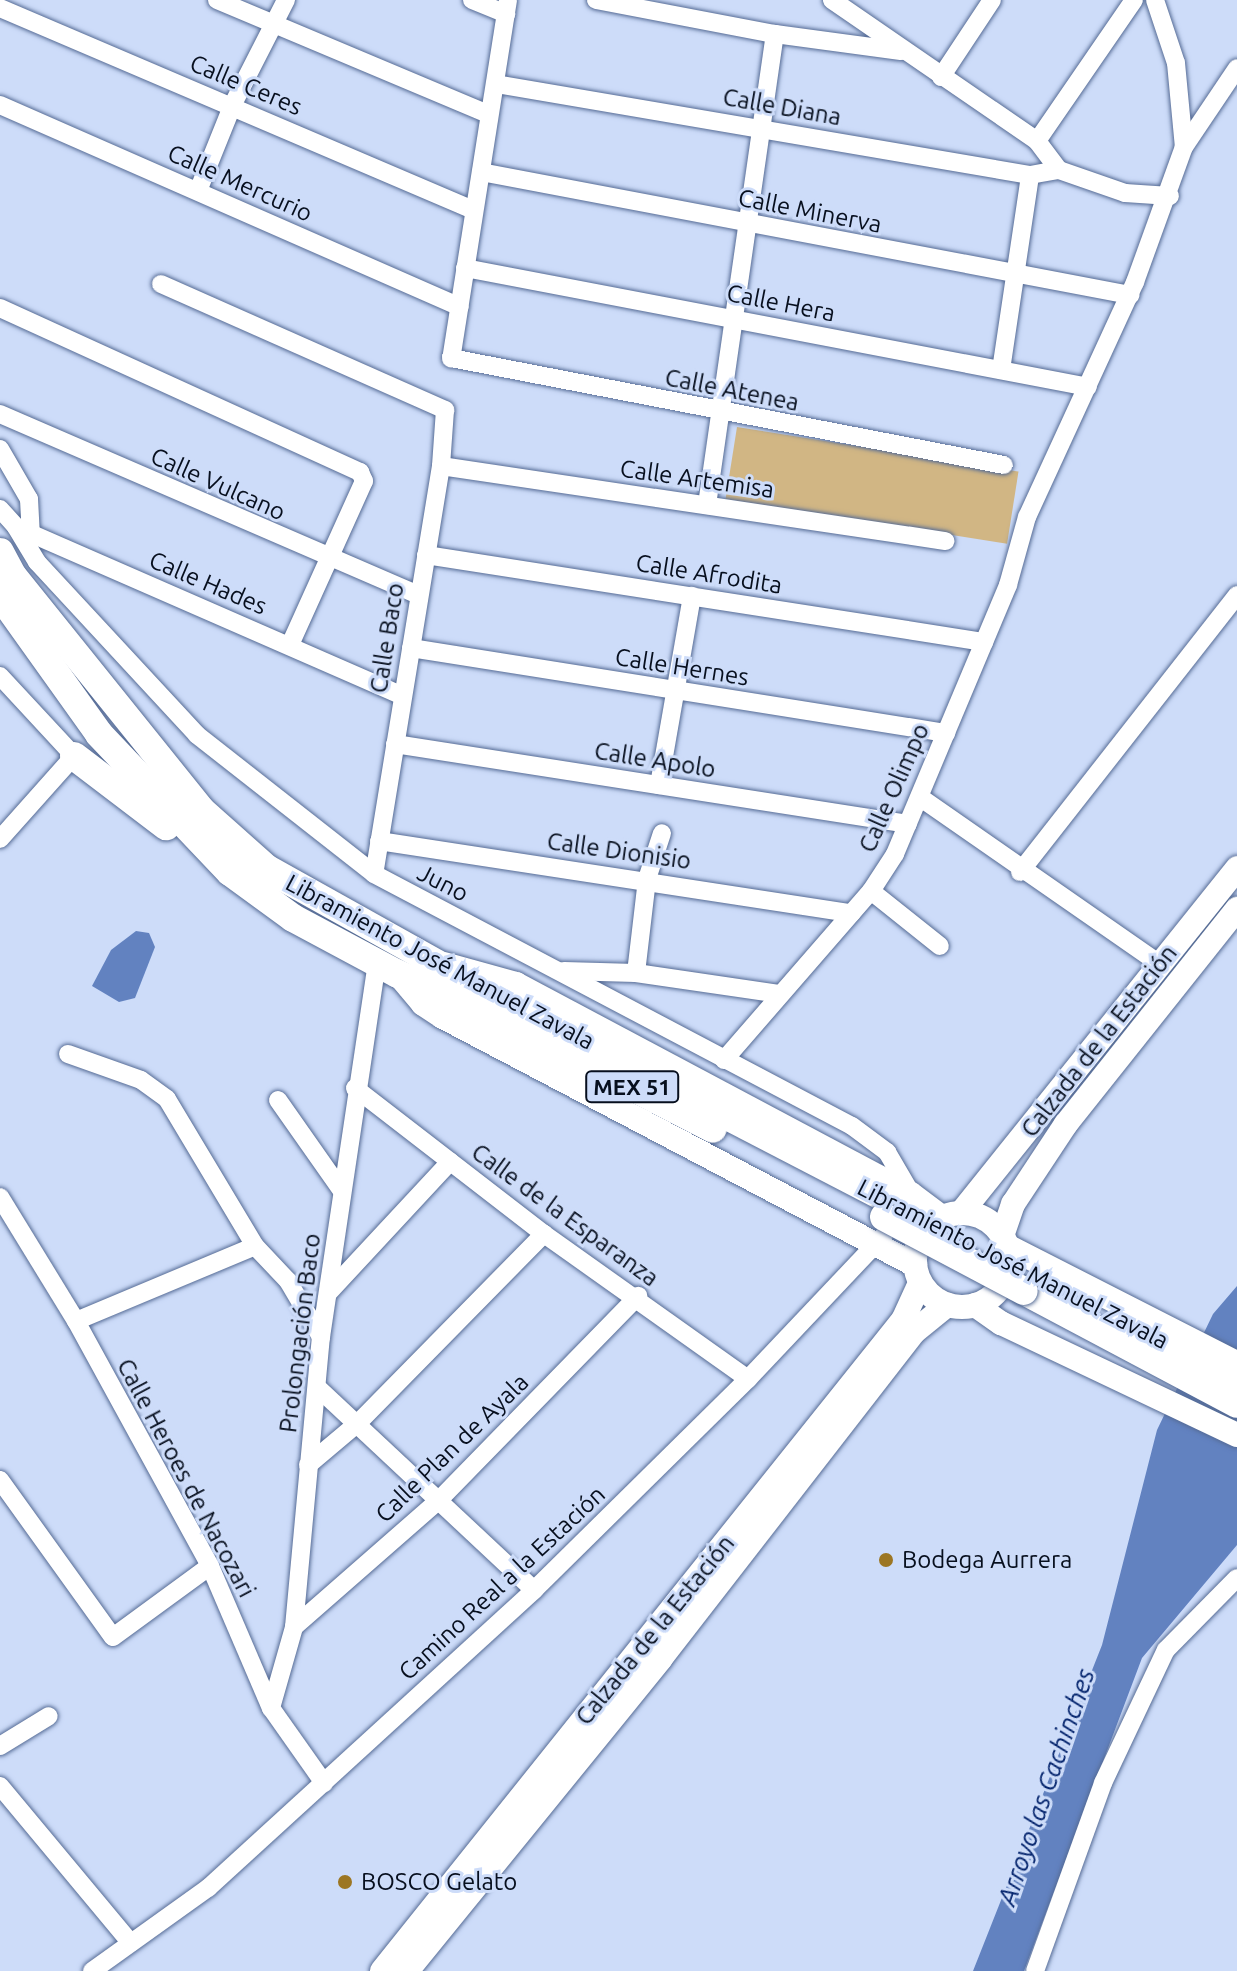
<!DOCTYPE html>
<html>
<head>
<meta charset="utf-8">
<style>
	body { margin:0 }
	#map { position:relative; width:1237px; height:1971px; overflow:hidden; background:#cddcf9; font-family:Ubuntu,sans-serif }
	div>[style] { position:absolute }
	.green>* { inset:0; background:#d1b684; transform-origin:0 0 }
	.water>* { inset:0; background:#6282c0 }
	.roads { filter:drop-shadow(0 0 2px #556b95) drop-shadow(0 0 2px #556b95) }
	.street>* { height:18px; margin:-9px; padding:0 9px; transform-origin:9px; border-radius:9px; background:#fff }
	.secondary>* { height:24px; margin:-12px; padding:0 12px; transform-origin:12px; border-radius:12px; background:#fff }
	.secondary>.ring { margin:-12px; padding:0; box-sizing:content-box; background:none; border:24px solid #fff; border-radius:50% }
	.primary>* { height:28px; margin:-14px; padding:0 14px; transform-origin:14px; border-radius:14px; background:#fff }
	.bridges { filter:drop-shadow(0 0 2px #556b95) drop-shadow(0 0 2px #556b95) }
	.primary-bridge>* { height:28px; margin:-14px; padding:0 14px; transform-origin:14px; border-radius:14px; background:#fff }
	.dots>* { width:22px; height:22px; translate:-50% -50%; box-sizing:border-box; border:4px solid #cddcf9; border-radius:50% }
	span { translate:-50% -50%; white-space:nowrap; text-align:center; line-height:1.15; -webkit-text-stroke:6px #cddcf9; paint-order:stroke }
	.shield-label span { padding:2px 6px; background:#cddcf9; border:2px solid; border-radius:6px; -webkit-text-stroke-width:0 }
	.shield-label { font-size:22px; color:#070f1e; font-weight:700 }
	.street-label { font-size:24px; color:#070f1e }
	.poi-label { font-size:24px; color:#070f1e }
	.left { translate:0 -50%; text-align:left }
	.water-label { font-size:26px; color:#04246d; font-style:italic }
</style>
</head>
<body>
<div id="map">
	<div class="green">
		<div style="left:737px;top:427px;width:285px;height:73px;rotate:9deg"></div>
	</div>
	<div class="water">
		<div style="clip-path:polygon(136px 931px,149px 933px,155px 947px,135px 998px,119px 1002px,92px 986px,111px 950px)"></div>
		<div style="clip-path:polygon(1237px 1286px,1237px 1545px,1142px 1658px,1024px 1971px,973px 1971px,1102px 1645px,1157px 1430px,1213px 1314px)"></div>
	</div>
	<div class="roads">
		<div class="street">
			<div style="left:217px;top:0;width:294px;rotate:22.8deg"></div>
			<div style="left:472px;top:0;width:37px;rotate:22deg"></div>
			<div style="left:508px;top:0;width:363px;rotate:99deg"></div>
			<div style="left:451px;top:358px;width:563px;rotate:10.95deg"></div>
			<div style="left:596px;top:0;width:182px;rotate:10.8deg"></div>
			<div style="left:775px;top:34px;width:127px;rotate:7.7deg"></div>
			<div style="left:832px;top:0;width:249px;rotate:34.5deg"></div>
			<div style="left:1037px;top:141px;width:36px;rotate:53deg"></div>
			<div style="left:1059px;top:170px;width:70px;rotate:19.2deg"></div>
			<div style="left:1125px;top:193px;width:45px;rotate:3.8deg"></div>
			<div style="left:1155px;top:0;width:66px;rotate:71.6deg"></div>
			<div style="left:1176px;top:63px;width:84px;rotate:84.6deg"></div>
			<div style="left:0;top:8px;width:512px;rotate:23.11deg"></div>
			<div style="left:941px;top:77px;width:92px;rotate:-56.5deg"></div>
			<div style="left:496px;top:84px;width:542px;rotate:9.67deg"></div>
			<div style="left:1030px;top:175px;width:29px;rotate:-10deg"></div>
			<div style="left:0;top:105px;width:502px;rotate:23.71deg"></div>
			<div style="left:1037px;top:141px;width:171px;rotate:-55.5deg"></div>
			<div style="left:481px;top:172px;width:661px;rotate:10.73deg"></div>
			<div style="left:198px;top:191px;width:94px;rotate:-68.1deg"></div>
			<div style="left:233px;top:104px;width:117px;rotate:-63deg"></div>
			<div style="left:465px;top:268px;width:634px;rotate:10.81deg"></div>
			<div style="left:161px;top:284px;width:311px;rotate:23.9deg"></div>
			<div style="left:445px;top:410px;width:56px;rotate:94.1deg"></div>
			<div style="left:441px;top:466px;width:413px;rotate:99.3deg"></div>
			<div style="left:0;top:308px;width:396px;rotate:24.5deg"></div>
			<div style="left:360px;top:472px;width:10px;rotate:66deg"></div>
			<div style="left:364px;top:481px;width:180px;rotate:114.3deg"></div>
			<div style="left:1001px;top:370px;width:197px;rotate:-81.5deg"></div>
			<div style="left:0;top:414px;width:456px;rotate:23.4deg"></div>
			<div style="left:0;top:449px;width:58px;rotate:59.9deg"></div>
			<div style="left:29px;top:499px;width:35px;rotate:87deg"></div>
			<div style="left:441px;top:466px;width:510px;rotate:8.46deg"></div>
			<div style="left:707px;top:505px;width:476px;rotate:-81.8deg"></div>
			<div style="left:0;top:509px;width:24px;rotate:48deg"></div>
			<div style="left:16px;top:527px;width:421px;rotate:23.6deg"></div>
			<div style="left:16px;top:527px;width:41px;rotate:59deg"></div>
			<div style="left:37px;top:562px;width:236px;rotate:47.2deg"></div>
			<div style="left:197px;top:735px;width:225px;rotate:38.1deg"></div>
			<div style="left:374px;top:874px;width:540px;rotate:27.8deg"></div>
			<div style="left:852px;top:1126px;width:44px;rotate:36.6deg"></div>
			<div style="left:887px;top:1152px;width:48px;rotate:59.7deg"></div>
			<div style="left:426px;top:555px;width:565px;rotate:8.86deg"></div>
			<div style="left:411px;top:648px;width:542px;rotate:9.03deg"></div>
			<div style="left:0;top:676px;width:109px;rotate:47.2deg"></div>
			<div style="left:74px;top:756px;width:111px;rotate:131.7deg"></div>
			<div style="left:395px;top:744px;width:519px;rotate:8.86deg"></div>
			<div style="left:659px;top:785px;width:192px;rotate:-80.1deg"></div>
			<div style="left:921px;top:798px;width:291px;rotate:34.8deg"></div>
			<div style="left:379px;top:841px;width:478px;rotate:8.7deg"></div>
			<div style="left:1020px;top:872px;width:352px;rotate:-51.9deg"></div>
			<div style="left:871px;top:891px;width:88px;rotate:38.6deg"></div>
			<div style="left:564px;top:971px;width:72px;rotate:1.6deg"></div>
			<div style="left:636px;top:973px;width:146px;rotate:8.3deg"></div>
			<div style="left:636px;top:973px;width:95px;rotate:-83.3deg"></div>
			<div style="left:647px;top:879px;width:48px;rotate:-71.9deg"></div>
			<div style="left:68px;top:1054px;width:77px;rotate:19.6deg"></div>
			<div style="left:141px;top:1080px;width:32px;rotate:36deg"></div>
			<div style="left:167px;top:1099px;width:171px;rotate:59.1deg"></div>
			<div style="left:255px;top:1246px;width:48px;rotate:46.7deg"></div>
			<div style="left:288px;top:1281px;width:65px;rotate:59.5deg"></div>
			<div style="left:724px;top:1060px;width:224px;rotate:-49deg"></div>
			<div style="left:871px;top:891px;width:44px;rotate:-57deg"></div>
			<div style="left:895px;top:854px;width:292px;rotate:-67.2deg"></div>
			<div style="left:1008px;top:585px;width:71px;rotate:-74.4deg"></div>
			<div style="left:1027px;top:517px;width:259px;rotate:-65.3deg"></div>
			<div style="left:1135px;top:282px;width:144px;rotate:-70.1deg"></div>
			<div style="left:1184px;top:147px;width:95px;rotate:-56.1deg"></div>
			<div style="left:355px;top:1088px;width:239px;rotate:37.7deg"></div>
			<div style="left:544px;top:1234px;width:250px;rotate:35.4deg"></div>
			<div style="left:278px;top:1100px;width:111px;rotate:54.9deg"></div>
			<div style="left:0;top:1197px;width:145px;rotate:58.5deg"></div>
			<div style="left:76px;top:1321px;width:279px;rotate:61.3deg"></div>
			<div style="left:210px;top:1566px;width:155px;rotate:66.8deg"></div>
			<div style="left:271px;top:1708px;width:92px;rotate:54.8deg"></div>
			<div style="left:329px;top:1292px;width:178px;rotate:-47.1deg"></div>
			<div style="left:76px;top:1321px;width:194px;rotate:-22.7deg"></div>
			<div style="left:317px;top:1387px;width:297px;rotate:43.1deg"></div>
			<div style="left:308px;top:1465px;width:67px;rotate:-40.1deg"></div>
			<div style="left:359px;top:1422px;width:264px;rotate:-45.5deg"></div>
			<div style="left:0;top:1480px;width:193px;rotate:54.3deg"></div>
			<div style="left:113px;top:1637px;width:120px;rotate:-36.2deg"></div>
			<div style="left:294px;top:1627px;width:194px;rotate:-41.2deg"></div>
			<div style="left:440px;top:1499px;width:284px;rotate:-45.7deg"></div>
			<div style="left:271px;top:1708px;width:84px;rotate:-74.1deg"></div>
			<div style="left:294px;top:1627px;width:291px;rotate:-84.7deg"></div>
			<div style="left:321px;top:1337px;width:378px;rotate:-81.5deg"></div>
			<div style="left:0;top:1746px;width:57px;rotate:-31.5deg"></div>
			<div style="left:0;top:1786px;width:204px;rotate:50.2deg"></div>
			<div style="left:92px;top:1971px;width:143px;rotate:-35.6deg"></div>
			<div style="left:208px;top:1888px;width:442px;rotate:-42.4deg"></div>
			<div style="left:534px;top:1590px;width:301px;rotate:-44.6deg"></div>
			<div style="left:748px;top:1379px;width:198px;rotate:-46.6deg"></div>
			<div style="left:1035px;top:1971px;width:200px;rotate:-70.1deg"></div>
			<div style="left:1103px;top:1783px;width:147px;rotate:-64.7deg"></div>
			<div style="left:1166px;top:1650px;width:101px;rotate:-45.4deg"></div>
		</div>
		<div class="secondary">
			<div style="left:444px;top:964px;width:75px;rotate:15.5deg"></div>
			<div style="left:516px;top:984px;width:447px;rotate:28deg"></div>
			<div style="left:911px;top:1194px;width:39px;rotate:37deg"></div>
			<div style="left:398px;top:974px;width:39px;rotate:50deg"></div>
			<div style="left:423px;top:1004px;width:24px;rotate:33deg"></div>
			<div style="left:443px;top:1017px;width:533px;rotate:27.72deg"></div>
			<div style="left:961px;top:1213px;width:442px;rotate:-51.3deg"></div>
			<div class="ring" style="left:915px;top:1213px;width:70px;height:70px"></div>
			<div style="left:1002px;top:1236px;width:34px;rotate:-71deg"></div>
			<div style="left:1013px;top:1204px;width:96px;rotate:-56.5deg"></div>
			<div style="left:1066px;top:1124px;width:275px;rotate:-51.5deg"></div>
			<div style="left:1007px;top:1246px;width:258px;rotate:27deg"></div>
			<div style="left:975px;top:1305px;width:32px;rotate:35deg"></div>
			<div style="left:1001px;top:1323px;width:261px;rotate:25.4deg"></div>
			<div style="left:382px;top:1971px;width:834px;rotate:-51.33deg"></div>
			<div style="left:903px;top:1320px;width:41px;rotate:-65.3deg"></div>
			<div style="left:407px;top:1971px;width:403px;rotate:-50.9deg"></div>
			<div style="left:661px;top:1658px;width:414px;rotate:-52.2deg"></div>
			<div style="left:915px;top:1331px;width:41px;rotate:-39.1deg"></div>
		</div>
		<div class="primary">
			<div style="left:0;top:552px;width:27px;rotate:62deg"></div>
			<div style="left:13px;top:576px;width:300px;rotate:51.2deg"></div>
			<div style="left:201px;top:810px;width:87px;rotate:41.7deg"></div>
			<div style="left:266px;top:868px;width:257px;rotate:29.2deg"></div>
			<div style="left:490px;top:993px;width:452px;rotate:27.4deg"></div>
			<div style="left:0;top:595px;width:171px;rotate:54.5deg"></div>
			<div style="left:99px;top:734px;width:190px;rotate:46.5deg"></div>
			<div style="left:230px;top:872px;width:78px;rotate:36.1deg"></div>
			<div style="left:293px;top:918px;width:119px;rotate:28.1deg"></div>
			<div style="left:398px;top:974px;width:84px;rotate:23.2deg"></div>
			<div style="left:475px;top:1007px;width:267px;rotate:27.1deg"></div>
			<div style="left:74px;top:756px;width:116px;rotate:37.3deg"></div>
			<div style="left:1024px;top:1291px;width:241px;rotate:27.9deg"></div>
			<div style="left:1124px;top:1322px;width:127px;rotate:27.6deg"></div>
		</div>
	</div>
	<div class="bridges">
		<div class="primary-bridge">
			<div style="left:884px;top:1217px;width:158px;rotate:27.9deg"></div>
		</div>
	</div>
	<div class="dots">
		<div style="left:886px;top:1560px;background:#9c7623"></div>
		<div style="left:345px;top:1882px;background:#9c7623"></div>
	</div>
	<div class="shield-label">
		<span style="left:632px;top:1087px">MEX 51</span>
	</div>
	<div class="street-label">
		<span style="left:246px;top:85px;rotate:23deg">Calle Ceres</span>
		<span style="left:782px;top:107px;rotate:10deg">Calle Diana</span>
		<span style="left:240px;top:183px;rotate:24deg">Calle Mercurio</span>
		<span style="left:810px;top:211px;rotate:11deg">Calle Minerva</span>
		<span style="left:781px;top:303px;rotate:11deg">Calle Hera</span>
		<span style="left:732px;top:390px;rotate:11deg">Calle Atenea</span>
		<span style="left:697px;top:479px;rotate:8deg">Calle Artemisa</span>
		<span style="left:218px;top:484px;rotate:24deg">Calle Vulcano</span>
		<span style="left:709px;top:574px;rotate:9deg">Calle Afrodita</span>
		<span style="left:208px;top:583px;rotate:23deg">Calle Hades</span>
		<span style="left:387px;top:638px;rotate:-81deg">Calle Baco</span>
		<span style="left:682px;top:667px;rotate:9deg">Calle Hernes</span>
		<span style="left:655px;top:760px;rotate:9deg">Calle Apolo</span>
		<span style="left:894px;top:788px;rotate:-66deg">Calle Olimpo</span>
		<span style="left:619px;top:851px;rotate:8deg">Calle Dionisio</span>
		<span style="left:443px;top:883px;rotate:27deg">Juno</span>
		<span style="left:440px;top:962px;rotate:28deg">Libramiento José Manuel Zavala</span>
		<span style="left:1099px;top:1041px;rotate:-52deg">Calzada de la Estación</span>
		<span style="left:565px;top:1215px;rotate:36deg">Calle de la Esparanza</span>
		<span style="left:1013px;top:1264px;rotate:27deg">Libramiento José Manuel Zavala</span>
		<span style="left:300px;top:1333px;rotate:-83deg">Prolongación Baco</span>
		<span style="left:452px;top:1448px;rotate:-44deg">Calle Plan de Ayala</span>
		<span style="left:186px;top:1478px;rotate:62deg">Calle Heroes de Nacozari</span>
		<span style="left:502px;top:1583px;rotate:-43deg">Camino Real a la Estación</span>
		<span style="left:655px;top:1630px;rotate:-51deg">Calzada de la Estación</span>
	</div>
	<div class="poi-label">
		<span class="left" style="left:902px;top:1560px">Bodega Aurrera</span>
		<span class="left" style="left:361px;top:1882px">BOSCO Gelato</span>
	</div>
	<div class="water-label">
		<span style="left:1046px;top:1787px;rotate:-71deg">Arroyo las Cachinches</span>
	</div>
</div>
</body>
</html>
